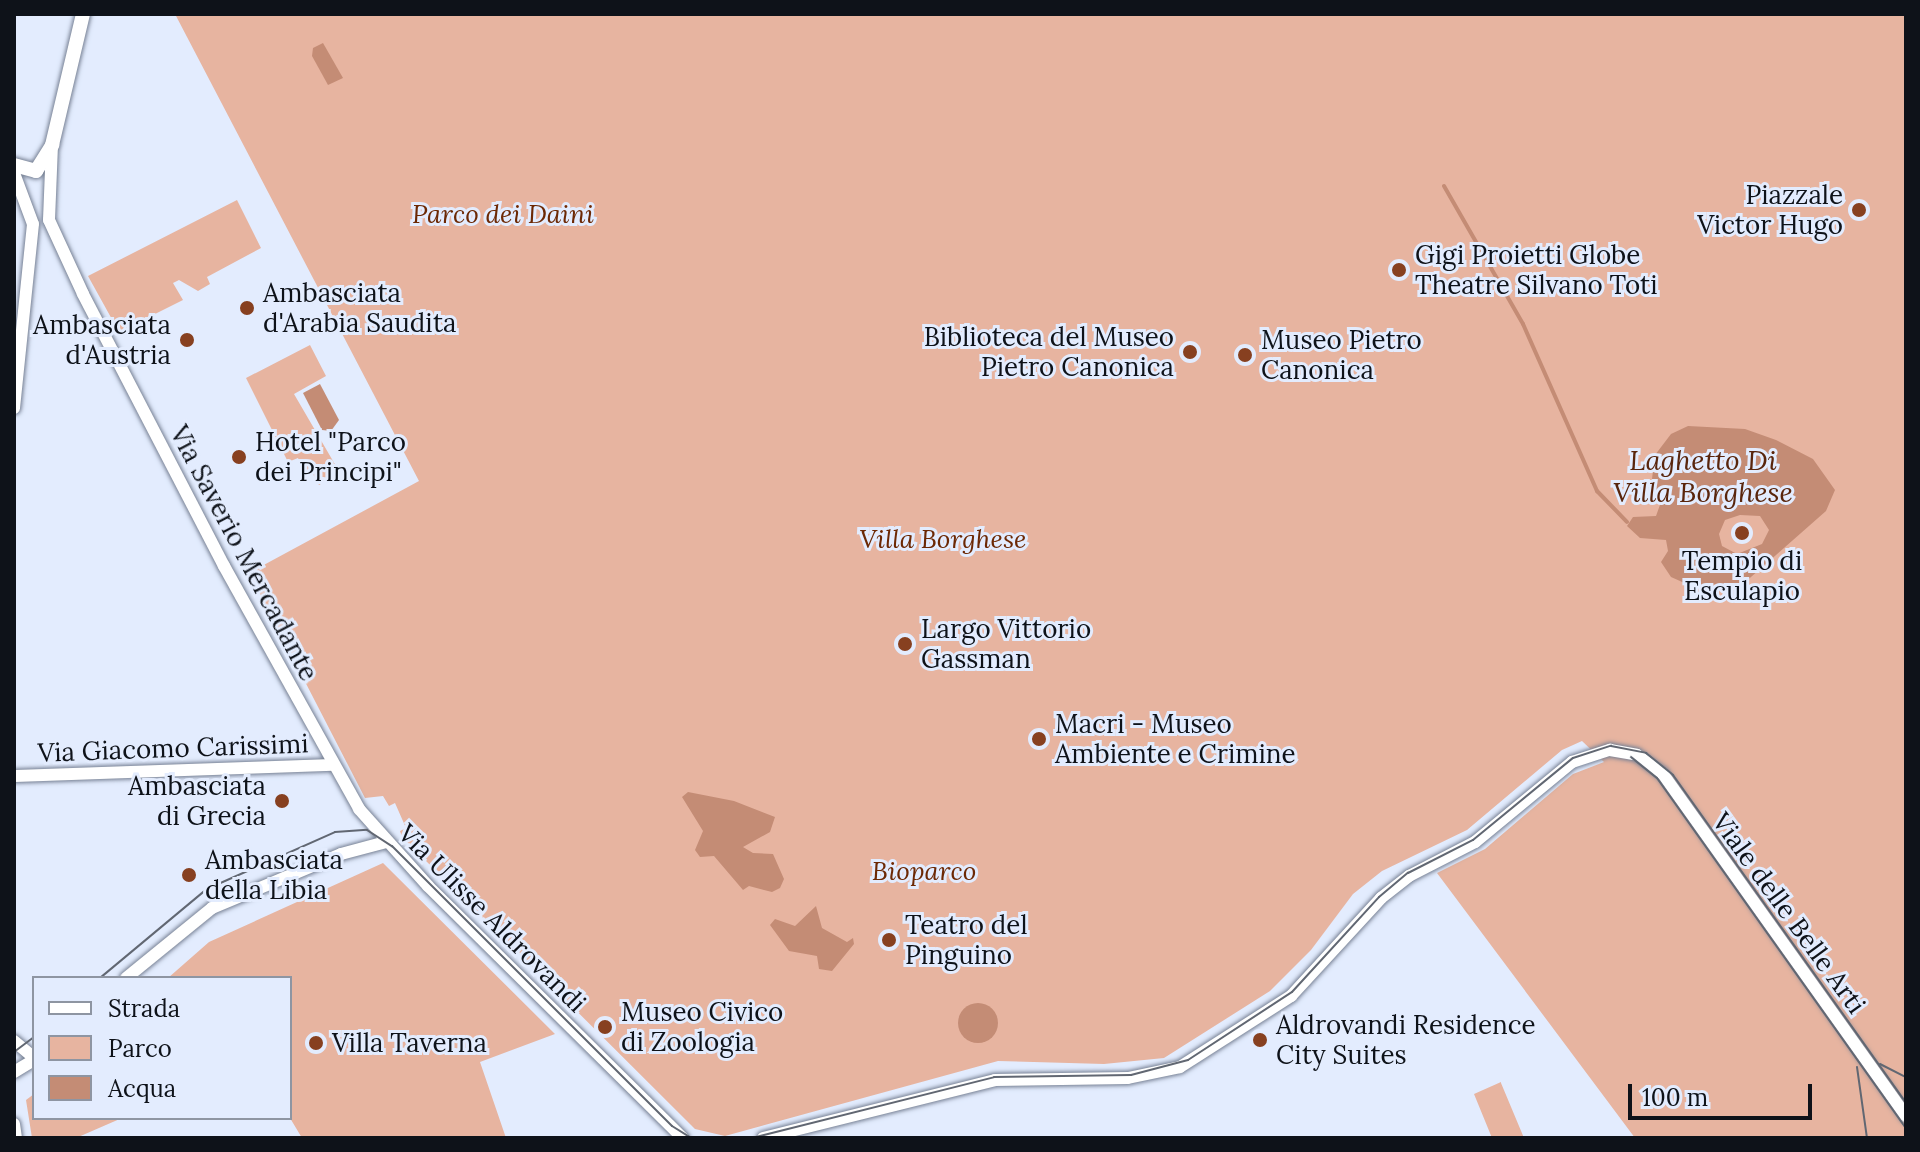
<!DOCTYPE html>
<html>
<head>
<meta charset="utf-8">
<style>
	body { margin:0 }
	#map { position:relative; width:1920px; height:1152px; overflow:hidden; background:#e3ecfe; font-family:Lora,serif }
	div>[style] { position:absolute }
	.green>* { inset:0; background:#e7b4a0 }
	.water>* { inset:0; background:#c48c75 }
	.round { border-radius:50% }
	.stream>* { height:4px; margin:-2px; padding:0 2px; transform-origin:2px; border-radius:2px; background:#c48c75 }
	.roads { filter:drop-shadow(0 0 2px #778194) drop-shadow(0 0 2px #778194) }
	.tertiary>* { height:12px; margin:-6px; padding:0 6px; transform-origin:6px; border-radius:6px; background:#fff }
	.secondary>* { height:14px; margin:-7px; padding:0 7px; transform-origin:7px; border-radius:7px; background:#fff }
	.tram>* { height:2px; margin:-1px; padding:0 1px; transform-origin:1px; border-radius:1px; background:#616772 }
	.dots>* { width:22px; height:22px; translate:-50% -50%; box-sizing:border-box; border:4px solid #e3ecfe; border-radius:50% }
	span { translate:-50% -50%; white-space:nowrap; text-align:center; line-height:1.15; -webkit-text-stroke:6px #e3ecfe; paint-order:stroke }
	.poi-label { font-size:26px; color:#0e1219 }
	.right { translate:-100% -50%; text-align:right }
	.left { translate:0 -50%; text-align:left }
	.park-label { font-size:26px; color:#6c2804; font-style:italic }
	.street-label { font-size:26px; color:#0e1219 }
	.water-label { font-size:28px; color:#59250c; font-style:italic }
	.frame { position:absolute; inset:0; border:16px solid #0e1219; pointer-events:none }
	.legend { position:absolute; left:32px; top:976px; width:260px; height:144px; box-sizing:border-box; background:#e3ecfe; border:2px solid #8e95a2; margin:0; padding:10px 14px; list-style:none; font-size:24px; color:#0e1219 }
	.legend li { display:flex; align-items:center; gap:16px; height:40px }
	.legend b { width:40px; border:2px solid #8e95a2 }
	.scale { position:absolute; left:1628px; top:1084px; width:184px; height:36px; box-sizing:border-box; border:4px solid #0e1219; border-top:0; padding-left:10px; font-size:24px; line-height:28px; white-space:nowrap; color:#0e1219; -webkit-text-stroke:6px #e3ecfe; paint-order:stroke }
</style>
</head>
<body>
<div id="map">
	<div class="green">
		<div style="clip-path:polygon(175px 14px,1906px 14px,1906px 1138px,1635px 1138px,1437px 873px,1485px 849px,1573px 774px,1604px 762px,1582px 741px,1562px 750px,1467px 830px,1382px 871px,1353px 894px,1311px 950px,1270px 991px,1164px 1058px,1104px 1064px,998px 1061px,725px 1136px,695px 1129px,402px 837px,400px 831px,406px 828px,395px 803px,389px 806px,383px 796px,365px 798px,249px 573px,419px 481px)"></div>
		<div style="clip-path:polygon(237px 200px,261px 248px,207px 277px,210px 284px,198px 291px,179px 280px,173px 283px,183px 300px,119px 332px,88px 276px)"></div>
		<div style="clip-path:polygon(310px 345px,326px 376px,294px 394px,340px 473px,319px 485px,313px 474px,306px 477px,298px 458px,288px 462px,246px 378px)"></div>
		<div style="clip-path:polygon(383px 863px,555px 1034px,480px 1062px,506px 1138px,302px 1138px,290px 1118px,290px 978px,168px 978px,209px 942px)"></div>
		<div style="clip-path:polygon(1501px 1082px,1501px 1083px,1524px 1138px,1492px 1138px,1474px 1094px)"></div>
		<div style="clip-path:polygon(34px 1094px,34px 1118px,122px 1118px,76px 1138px,32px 1138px,26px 1100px)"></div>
	</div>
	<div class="water">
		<div style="clip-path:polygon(323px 43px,343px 78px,328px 85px,312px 56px,313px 48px)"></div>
		<div style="clip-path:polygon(320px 384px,339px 420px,331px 431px,322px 430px,303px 393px)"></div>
		<div style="clip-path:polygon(evenodd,1688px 426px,1745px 429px,1776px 440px,1813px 459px,1835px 490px,1826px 511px,1743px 584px,1689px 585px,1671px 577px,1661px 562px,1668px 551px,1666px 540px,1640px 538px,1627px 526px,1633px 517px,1656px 516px,1661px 502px,1652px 479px,1655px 455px,1671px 434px,1688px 426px,1740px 515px,1760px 516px,1769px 530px,1762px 544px,1737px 554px,1722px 546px,1719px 534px,1725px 520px,1740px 515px)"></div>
		<div style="clip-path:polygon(688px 792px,734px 801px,775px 817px,770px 832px,743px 847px,753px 853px,773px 854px,784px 879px,780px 888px,772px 892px,749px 886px,743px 890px,714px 856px,700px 857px,695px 850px,703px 831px,682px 797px)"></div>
		<div style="clip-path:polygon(816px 906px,822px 928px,847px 942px,853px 938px,854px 944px,832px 971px,819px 969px,817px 956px,789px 951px,770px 925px,775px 919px,795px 926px)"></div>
		<div class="round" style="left:958px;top:1003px;width:40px;height:40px"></div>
	</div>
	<div class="stream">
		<div style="left:1444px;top:186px;width:159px;rotate:60.2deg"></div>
		<div style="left:1523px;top:324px;width:183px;rotate:66.1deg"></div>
		<div style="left:1597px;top:491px;width:43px;rotate:45.9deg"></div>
	</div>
	<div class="roads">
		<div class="tertiary">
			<div style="left:52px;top:145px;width:75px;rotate:92.3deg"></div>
			<div style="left:49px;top:220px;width:81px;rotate:65.3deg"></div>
			<div style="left:83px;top:294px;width:306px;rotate:62.6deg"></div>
			<div style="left:224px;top:566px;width:278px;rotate:60.9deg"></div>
			<div style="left:359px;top:809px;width:103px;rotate:48.1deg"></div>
			<div style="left:428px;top:886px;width:359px;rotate:44.7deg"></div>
			<div style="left:14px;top:173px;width:54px;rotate:69.6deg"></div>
			<div style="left:33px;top:224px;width:185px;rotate:95.9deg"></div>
			<div style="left:14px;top:776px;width:320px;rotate:-2deg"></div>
			<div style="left:126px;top:978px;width:111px;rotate:-39.1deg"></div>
			<div style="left:212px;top:908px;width:140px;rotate:-22.7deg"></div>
			<div style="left:341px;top:854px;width:47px;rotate:-14.9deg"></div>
			<div style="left:14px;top:1041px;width:26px;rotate:40deg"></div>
			<div style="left:14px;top:1072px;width:23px;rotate:-31deg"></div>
			<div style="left:14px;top:1124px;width:14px;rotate:82deg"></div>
			<div style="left:763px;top:1138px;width:239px;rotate:-14deg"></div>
			<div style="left:995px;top:1080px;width:133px;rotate:-0.9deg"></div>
			<div style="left:1128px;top:1078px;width:53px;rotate:-11.9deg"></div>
			<div style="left:1180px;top:1067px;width:132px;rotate:-32.6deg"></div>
			<div style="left:1291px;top:996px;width:133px;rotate:-47.4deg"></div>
			<div style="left:1381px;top:898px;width:36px;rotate:-38deg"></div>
			<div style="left:1409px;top:876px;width:74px;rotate:-27.3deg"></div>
			<div style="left:1475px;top:842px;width:126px;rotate:-39.5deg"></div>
			<div style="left:1572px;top:762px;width:40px;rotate:-18deg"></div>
			<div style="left:1610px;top:750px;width:27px;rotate:10deg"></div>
			<div style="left:1637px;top:755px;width:32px;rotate:36deg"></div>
			<div style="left:1663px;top:774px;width:420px;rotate:54.6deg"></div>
		</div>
		<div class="secondary">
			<div style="left:14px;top:165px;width:23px;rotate:15deg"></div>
			<div style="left:36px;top:171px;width:31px;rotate:-58deg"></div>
			<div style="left:52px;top:145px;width:135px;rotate:-76.7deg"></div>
		</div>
	</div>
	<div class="tram">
		<div style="left:1631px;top:757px;width:33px;rotate:39deg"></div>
		<div style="left:1657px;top:778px;width:430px;rotate:54.6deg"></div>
		<div style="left:100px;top:978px;width:139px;rotate:-39.8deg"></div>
		<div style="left:207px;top:889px;width:140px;rotate:-24deg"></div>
		<div style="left:335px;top:832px;width:32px;rotate:-4deg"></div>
		<div style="left:367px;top:830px;width:30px;rotate:33deg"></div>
		<div style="left:392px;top:846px;width:396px;rotate:45deg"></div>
		<div style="left:672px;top:1126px;width:22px;rotate:32deg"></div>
		<div style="left:14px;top:1052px;width:25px;rotate:-37deg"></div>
		<div style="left:1880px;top:1064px;width:29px;rotate:27deg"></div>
		<div style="left:1857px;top:1067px;width:72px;rotate:82deg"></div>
		<div style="left:752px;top:1138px;width:250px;rotate:-14.1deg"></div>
		<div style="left:994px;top:1077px;width:137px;rotate:-0.8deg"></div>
		<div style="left:1131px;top:1075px;width:59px;rotate:-14.7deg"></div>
		<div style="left:1188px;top:1060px;width:124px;rotate:-33.2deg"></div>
		<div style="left:1292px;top:992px;width:129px;rotate:-47.5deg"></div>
		<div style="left:1379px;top:897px;width:38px;rotate:-40deg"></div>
		<div style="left:1408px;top:873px;width:73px;rotate:-26.9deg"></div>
		<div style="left:1473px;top:840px;width:129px;rotate:-39.4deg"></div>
		<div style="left:1573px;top:758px;width:40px;rotate:-18deg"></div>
		<div style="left:1611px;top:746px;width:36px;rotate:11deg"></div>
		<div style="left:1646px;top:753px;width:35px;rotate:39deg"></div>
		<div style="left:1673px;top:775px;width:402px;rotate:54.6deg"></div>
	</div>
	<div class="dots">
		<div style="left:1859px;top:210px;background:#874020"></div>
		<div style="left:1399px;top:270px;background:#874020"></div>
		<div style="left:247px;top:308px;background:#874020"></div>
		<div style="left:187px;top:340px;background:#874020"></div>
		<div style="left:1190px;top:352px;background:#874020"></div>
		<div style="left:1245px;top:355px;background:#874020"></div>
		<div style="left:239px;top:457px;background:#874020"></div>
		<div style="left:1742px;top:533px;background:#874020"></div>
		<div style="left:905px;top:644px;background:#874020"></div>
		<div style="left:1039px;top:739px;background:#874020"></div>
		<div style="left:282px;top:801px;background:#874020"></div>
		<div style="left:189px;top:875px;background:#874020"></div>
		<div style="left:889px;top:940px;background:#874020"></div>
		<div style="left:605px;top:1027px;background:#874020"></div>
		<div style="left:1260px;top:1040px;background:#874020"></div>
		<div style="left:316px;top:1043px;background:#874020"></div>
	</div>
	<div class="poi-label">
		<span class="right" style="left:1843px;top:210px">Piazzale<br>Victor Hugo</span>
		<span class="left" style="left:1415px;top:270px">Gigi Proietti Globe<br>Theatre Silvano Toti</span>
		<span class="left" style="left:263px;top:308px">Ambasciata<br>d'Arabia Saudita</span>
		<span class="right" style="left:171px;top:340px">Ambasciata<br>d'Austria</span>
		<span class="right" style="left:1174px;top:352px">Biblioteca del Museo<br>Pietro Canonica</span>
		<span class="left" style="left:1261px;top:355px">Museo Pietro<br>Canonica</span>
		<span class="left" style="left:255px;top:457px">Hotel "Parco<br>dei Principi"</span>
		<span style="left:1742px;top:576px">Tempio di<br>Esculapio</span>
		<span class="left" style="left:921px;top:644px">Largo Vittorio<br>Gassman</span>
		<span class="left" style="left:1055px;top:739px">Macri - Museo<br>Ambiente e Crimine</span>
		<span class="right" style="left:266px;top:801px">Ambasciata<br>di Grecia</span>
		<span class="left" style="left:205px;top:875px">Ambasciata<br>della Libia</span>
		<span class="left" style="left:905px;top:940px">Teatro del<br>Pinguino</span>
		<span class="left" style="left:621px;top:1027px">Museo Civico<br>di Zoologia</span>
		<span class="left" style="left:1276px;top:1040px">Aldrovandi Residence<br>City Suites</span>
		<span class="left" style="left:332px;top:1043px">Villa Taverna</span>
	</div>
	<div class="park-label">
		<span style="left:503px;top:214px">Parco dei Daini</span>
		<span style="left:943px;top:539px">Villa Borghese</span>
		<span style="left:924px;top:871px">Bioparco</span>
	</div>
	<div class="street-label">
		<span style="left:244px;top:553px;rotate:62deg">Via Saverio Mercadante</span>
		<span style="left:173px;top:748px;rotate:-2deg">Via Giacomo Carissimi</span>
		<span style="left:1789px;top:913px;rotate:54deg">Viale delle Belle Arti</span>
		<span style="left:492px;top:918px;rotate:45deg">Via Ulisse Aldrovandi</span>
	</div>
	<div class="water-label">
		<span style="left:1703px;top:476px">Laghetto Di<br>Villa Borghese</span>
	</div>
	<div class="frame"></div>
	<ul class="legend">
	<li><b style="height:10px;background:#fff"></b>Strada</li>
	<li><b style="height:22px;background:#e7b4a0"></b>Parco</li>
	<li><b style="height:22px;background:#c48c75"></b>Acqua</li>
	</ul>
	<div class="scale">100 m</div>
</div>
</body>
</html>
